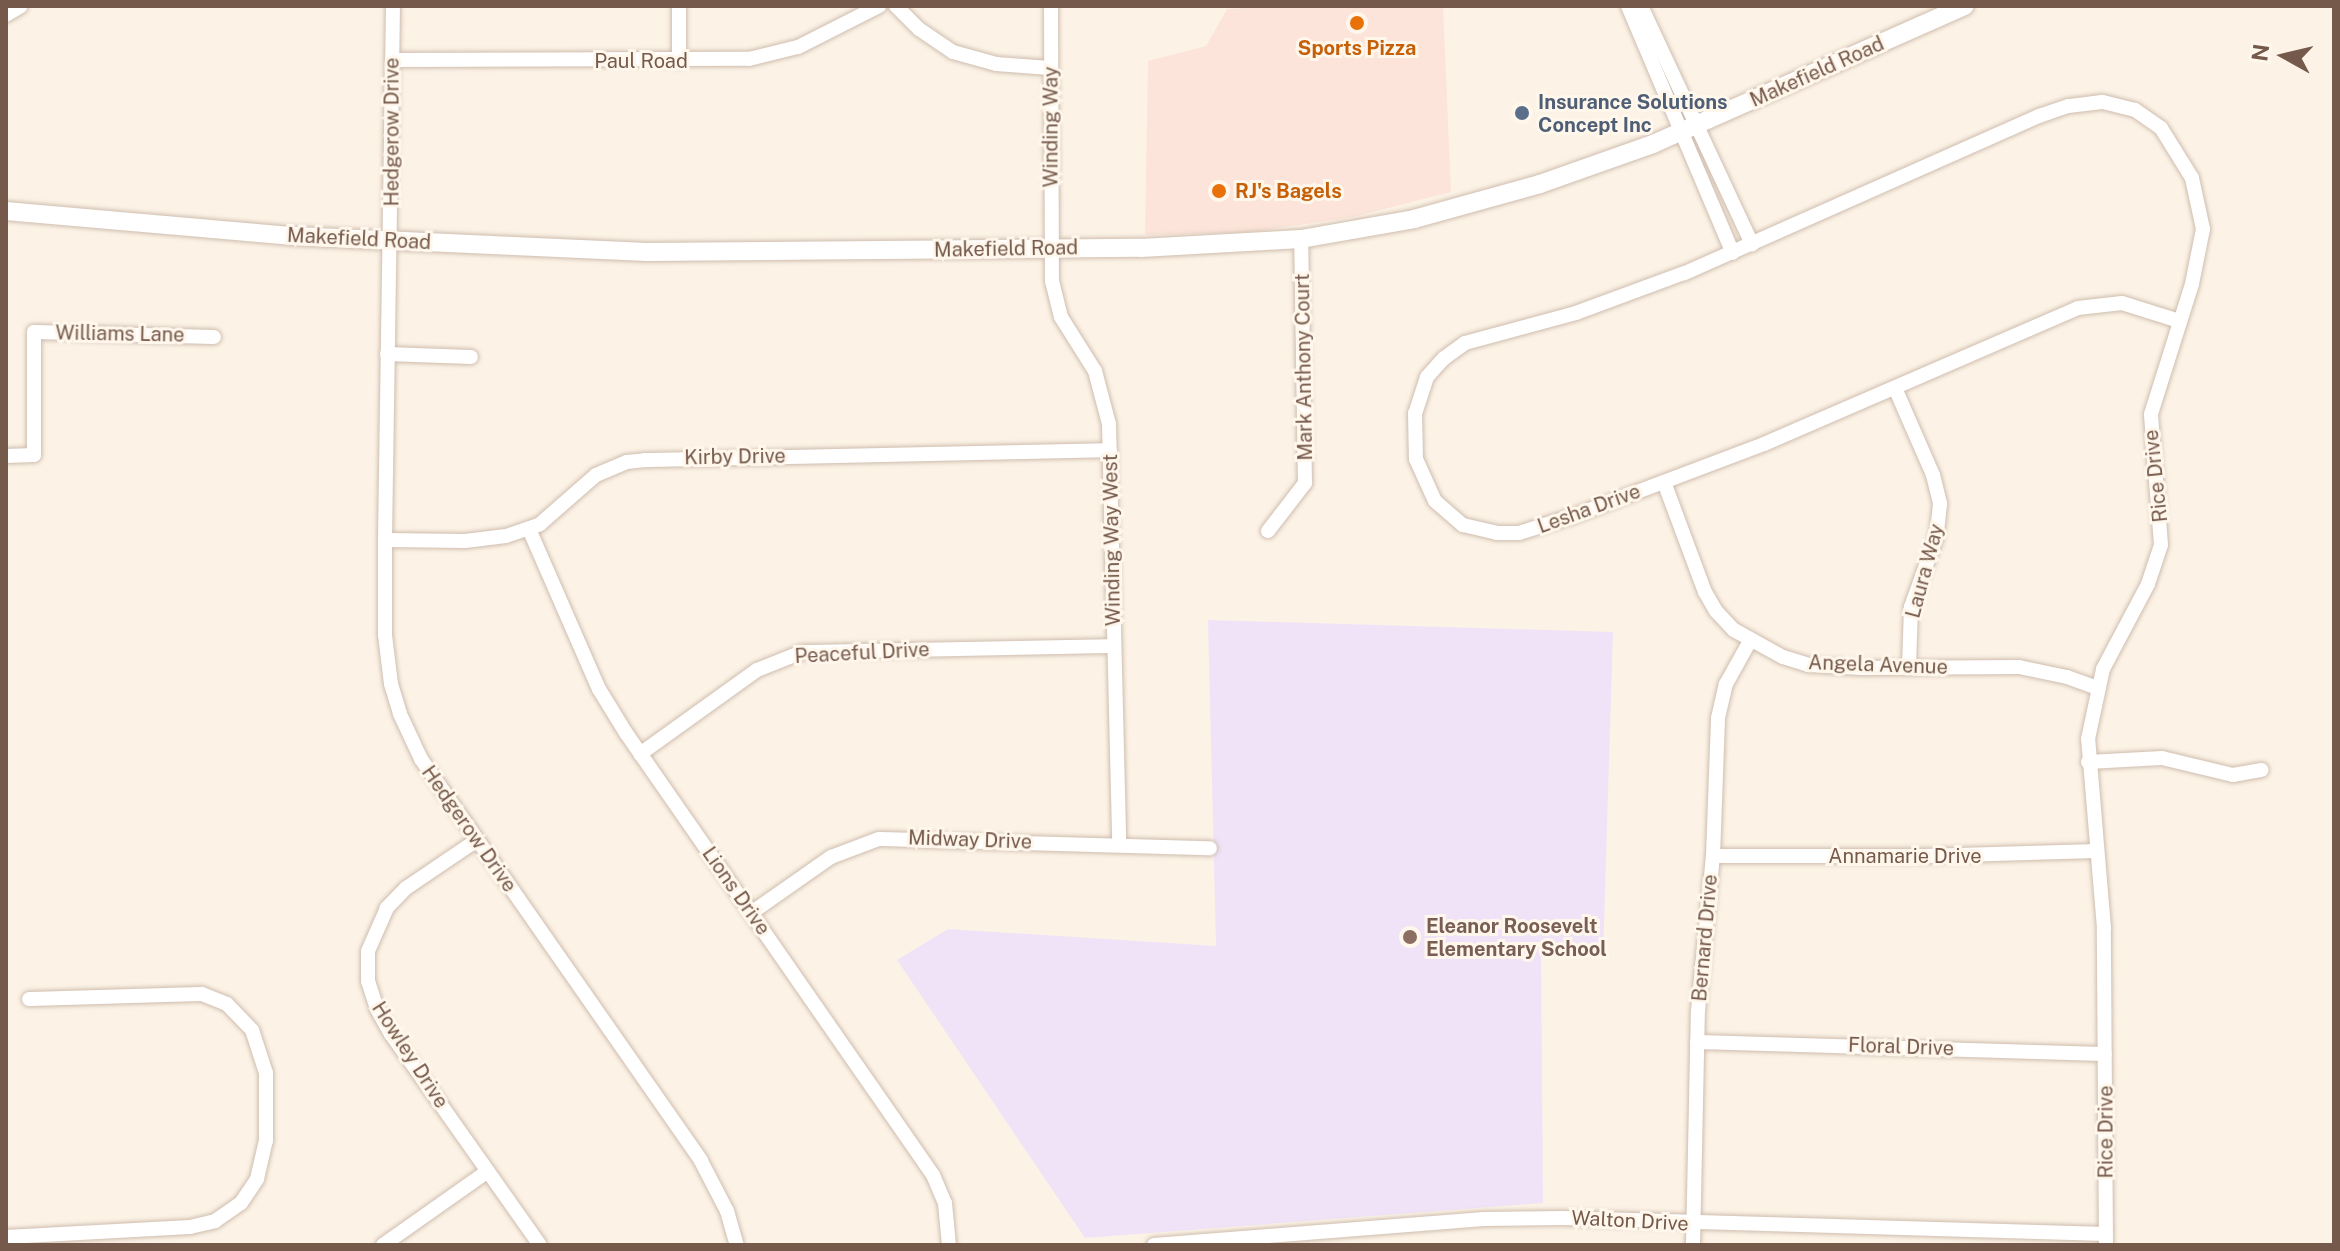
<!DOCTYPE html>
<html>
<head>
<meta charset="utf-8">
<style>
	body { margin:0 }
	#map { position:relative; width:2340px; height:1251px; overflow:hidden; background:#fcf3e6; font-family:"Public Sans",sans-serif }
	div>[style] { position:absolute }
	.commercial>* { inset:0; background:#fce4da }
	.education>* { inset:0; background:#f0e3f8 }
	.roads { filter:drop-shadow(0 0 2px #cfbdaf) drop-shadow(0 0 2px #cfbdaf) }
	.street>* { height:14px; margin:-7px; padding:0 7px; transform-origin:7px; border-radius:7px; background:#fff }
	.secondary>* { height:18px; margin:-9px; padding:0 9px; transform-origin:9px; border-radius:9px; background:#fff }
	.dots>* { width:22px; height:22px; translate:-50% -50%; box-sizing:border-box; border:4px solid #fff7ec; border-radius:50% }
	span { translate:-50% -50%; white-space:nowrap; text-align:center; line-height:1.15; -webkit-text-stroke:6px #fff7ec; paint-order:stroke }
	.food-label { font-size:20px; color:#c56008; font-weight:700 }
	.left { translate:0 -50%; text-align:left }
	.street-label { font-size:20px; color:#75594b }
	.service-label { font-size:20px; color:#4e5e75; font-weight:700 }
	.education-label { font-size:20px; color:#785e54; font-weight:700 }
	.frame { position:absolute; inset:0; border:8px solid #75594b; pointer-events:none }
	.north { position:absolute; left:2244px; top:16px; width:80px; height:80px; -webkit-text-stroke:6px #fff7ec; paint-order:stroke; rotate:278deg; font-size:22px; font-weight:700; line-height:32px; text-align:center; color:#75594b }
	.north::after { content:''; display:block; margin:auto; width:28px; height:36px; background:#75594b; clip-path:polygon(50% 0,100% 100%,50% 72%,0 100%) }
</style>
</head>
<body>
<div id="map">
	<div class="commercial">
		<div style="clip-path:polygon(1284px 6px,1443px 6px,1451px 192px,1353px 217px,1250px 232px,1145px 235px,1148px 61px,1206px 46px,1227px 9px)"></div>
	</div>
	<div class="education">
		<div style="clip-path:polygon(1208px 620px,1613px 632px,1603px 957px,1541px 953px,1543px 1203px,1085px 1238px,897px 960px,948px 929px,1216px 946px)"></div>
	</div>
	<div class="roads">
		<div class="street">
			<div style="left:393px;top:6px;width:534px;rotate:90.86deg"></div>
			<div style="left:385px;top:540px;width:95px;rotate:90deg"></div>
			<div style="left:385px;top:635px;width:49px;rotate:83deg"></div>
			<div style="left:391px;top:684px;width:31px;rotate:73deg"></div>
			<div style="left:400px;top:714px;width:50px;rotate:65deg"></div>
			<div style="left:421px;top:759px;width:490px;rotate:55.1deg"></div>
			<div style="left:701px;top:1161px;width:56px;rotate:62.5deg"></div>
			<div style="left:727px;top:1211px;width:35px;rotate:74deg"></div>
			<div style="left:679px;top:6px;width:55px;rotate:90deg"></div>
			<div style="left:896px;top:6px;width:33px;rotate:45deg"></div>
			<div style="left:919px;top:29px;width:41px;rotate:34.1deg"></div>
			<div style="left:953px;top:52px;width:45px;rotate:15.6deg"></div>
			<div style="left:996px;top:64px;width:54px;rotate:4.2deg"></div>
			<div style="left:1051px;top:6px;width:275px;rotate:89.8deg"></div>
			<div style="left:1052px;top:281px;width:37px;rotate:76deg"></div>
			<div style="left:1061px;top:317px;width:64px;rotate:57.8deg"></div>
			<div style="left:1095px;top:371px;width:55px;rotate:75.2deg"></div>
			<div style="left:1109px;top:424px;width:421px;rotate:88.6deg"></div>
			<div style="left:1628px;top:6px;width:268px;rotate:67deg"></div>
			<div style="left:1641px;top:6px;width:263px;rotate:65deg"></div>
			<div style="left:6px;top:15px;width:17px;rotate:-31deg"></div>
			<div style="left:392px;top:60px;width:357px;rotate:-0.2deg"></div>
			<div style="left:749px;top:59px;width:50px;rotate:-13.8deg"></div>
			<div style="left:798px;top:47px;width:91px;rotate:-26.8deg"></div>
			<div style="left:387px;top:354px;width:84px;rotate:2deg"></div>
			<div style="left:1895px;top:388px;width:95px;rotate:66.4deg"></div>
			<div style="left:1933px;top:475px;width:30px;rotate:76deg"></div>
			<div style="left:1940px;top:504px;width:31px;rotate:96deg"></div>
			<div style="left:1937px;top:535px;width:77px;rotate:109.9deg"></div>
			<div style="left:1911px;top:607px;width:61px;rotate:91.9deg"></div>
			<div style="left:6px;top:456px;width:28px;rotate:-2deg"></div>
			<div style="left:34px;top:455px;width:123px;rotate:-90deg"></div>
			<div style="left:34px;top:332px;width:180px;rotate:1.6deg"></div>
			<div style="left:1664px;top:482px;width:117px;rotate:69.6deg"></div>
			<div style="left:1705px;top:592px;width:22px;rotate:60deg"></div>
			<div style="left:1716px;top:611px;width:26px;rotate:47deg"></div>
			<div style="left:1734px;top:630px;width:56px;rotate:28.9deg"></div>
			<div style="left:1783px;top:657px;width:28px;rotate:17deg"></div>
			<div style="left:1810px;top:665px;width:52px;rotate:3.3deg"></div>
			<div style="left:1862px;top:668px;width:157px;rotate:-0.4deg"></div>
			<div style="left:2019px;top:667px;width:49px;rotate:11.8deg"></div>
			<div style="left:2067px;top:677px;width:32px;rotate:20deg"></div>
			<div style="left:529px;top:529px;width:175px;rotate:66.4deg"></div>
			<div style="left:599px;top:689px;width:52px;rotate:58.5deg"></div>
			<div style="left:626px;top:733px;width:538px;rotate:55.22deg"></div>
			<div style="left:933px;top:1175px;width:30px;rotate:67deg"></div>
			<div style="left:945px;top:1203px;width:42px;rotate:84.6deg"></div>
			<div style="left:1268px;top:531px;width:61px;rotate:-52.4deg"></div>
			<div style="left:1305px;top:483px;width:244px;rotate:-90.9deg"></div>
			<div style="left:385px;top:540px;width:80px;rotate:0.7deg"></div>
			<div style="left:465px;top:541px;width:41px;rotate:-7deg"></div>
			<div style="left:506px;top:536px;width:36px;rotate:-19deg"></div>
			<div style="left:540px;top:524px;width:74px;rotate:-41.2deg"></div>
			<div style="left:596px;top:475px;width:34px;rotate:-23deg"></div>
			<div style="left:627px;top:462px;width:18px;rotate:-6deg"></div>
			<div style="left:645px;top:460px;width:465px;rotate:-1.2deg"></div>
			<div style="left:640px;top:754px;width:144px;rotate:-35.7deg"></div>
			<div style="left:757px;top:670px;width:48px;rotate:-21.8deg"></div>
			<div style="left:802px;top:652px;width:312px;rotate:-1.1deg"></div>
			<div style="left:2088px;top:762px;width:74px;rotate:-3.1deg"></div>
			<div style="left:2162px;top:758px;width:73px;rotate:13.5deg"></div>
			<div style="left:2233px;top:775px;width:29px;rotate:-10deg"></div>
			<div style="left:477px;top:840px;width:86px;rotate:145.9deg"></div>
			<div style="left:406px;top:888px;width:28px;rotate:134deg"></div>
			<div style="left:387px;top:908px;width:47px;rotate:113.8deg"></div>
			<div style="left:368px;top:951px;width:30px;rotate:90deg"></div>
			<div style="left:368px;top:981px;width:29px;rotate:72deg"></div>
			<div style="left:377px;top:1009px;width:29px;rotate:61deg"></div>
			<div style="left:391px;top:1034px;width:258px;rotate:54.8deg"></div>
			<div style="left:1713px;top:856px;width:212px"></div>
			<div style="left:1925px;top:856px;width:171px;rotate:-1.7deg"></div>
			<div style="left:751px;top:913px;width:98px;rotate:-35deg"></div>
			<div style="left:831px;top:857px;width:51px;rotate:-20.6deg"></div>
			<div style="left:879px;top:839px;width:331px;rotate:1.6deg"></div>
			<div style="left:1697px;top:1042px;width:408px;rotate:1.7deg"></div>
			<div style="left:6px;top:1237px;width:184px;rotate:-3.1deg"></div>
			<div style="left:190px;top:1227px;width:26px;rotate:-13deg"></div>
			<div style="left:215px;top:1221px;width:32px;rotate:-35deg"></div>
			<div style="left:241px;top:1203px;width:29px;rotate:-56deg"></div>
			<div style="left:257px;top:1179px;width:39px;rotate:-77deg"></div>
			<div style="left:266px;top:1141px;width:68px;rotate:-90deg"></div>
			<div style="left:266px;top:1073px;width:45px;rotate:-108deg"></div>
			<div style="left:252px;top:1030px;width:36px;rotate:-134deg"></div>
			<div style="left:227px;top:1004px;width:27px;rotate:-158deg"></div>
			<div style="left:202px;top:994px;width:173px;rotate:178.3deg"></div>
			<div style="left:383px;top:1245px;width:128px;rotate:-35.2deg"></div>
			<div style="left:1154px;top:1245px;width:331px;rotate:-4.5deg"></div>
			<div style="left:1484px;top:1219px;width:78px;rotate:-0.7deg"></div>
			<div style="left:1562px;top:1218px;width:544px;rotate:1.68deg"></div>
			<div style="left:1693px;top:1245px;width:234px;rotate:-88.8deg"></div>
			<div style="left:1698px;top:1011px;width:156px;rotate:-84.5deg"></div>
			<div style="left:1713px;top:856px;width:138px;rotate:-87.9deg"></div>
			<div style="left:1718px;top:718px;width:35px;rotate:-77deg"></div>
			<div style="left:1726px;top:684px;width:51px;rotate:-60.9deg"></div>
			<div style="left:2106px;top:1245px;width:317px;rotate:-90.4deg"></div>
			<div style="left:2104px;top:928px;width:190px;rotate:-94.8deg"></div>
			<div style="left:2088px;top:739px;width:72px;rotate:-77.9deg"></div>
			<div style="left:2103px;top:669px;width:96px;rotate:-62.1deg"></div>
			<div style="left:2148px;top:584px;width:41px;rotate:-71.6deg"></div>
			<div style="left:2161px;top:545px;width:131px;rotate:-94.4deg"></div>
			<div style="left:2151px;top:414px;width:136px;rotate:-72.5deg"></div>
			<div style="left:2192px;top:284px;width:56px;rotate:-78.7deg"></div>
			<div style="left:2203px;top:229px;width:52px;rotate:-102.2deg"></div>
			<div style="left:2192px;top:178px;width:59px;rotate:-121.8deg"></div>
			<div style="left:2161px;top:128px;width:32px;rotate:-145deg"></div>
			<div style="left:2135px;top:110px;width:34px;rotate:-166deg"></div>
			<div style="left:2102px;top:102px;width:34px;rotate:173deg"></div>
			<div style="left:2068px;top:106px;width:31px;rotate:161deg"></div>
			<div style="left:2039px;top:116px;width:388px;rotate:156.1deg"></div>
			<div style="left:1684px;top:273px;width:115px;rotate:159.7deg"></div>
			<div style="left:1576px;top:313px;width:115px;rotate:164.9deg"></div>
			<div style="left:1465px;top:343px;width:26px;rotate:144deg"></div>
			<div style="left:1444px;top:358px;width:25px;rotate:132deg"></div>
			<div style="left:1427px;top:377px;width:38px;rotate:108deg"></div>
			<div style="left:1415px;top:413px;width:46px;rotate:88.8deg"></div>
			<div style="left:1416px;top:459px;width:46px;rotate:65.7deg"></div>
			<div style="left:1435px;top:501px;width:37px;rotate:41deg"></div>
			<div style="left:1463px;top:525px;width:35px;rotate:13deg"></div>
			<div style="left:1497px;top:533px;width:22px"></div>
			<div style="left:1519px;top:533px;width:60px;rotate:-17.5deg"></div>
			<div style="left:1576px;top:515px;width:201px;rotate:-20.7deg"></div>
			<div style="left:1764px;top:444px;width:342px;rotate:-23.4deg"></div>
			<div style="left:2078px;top:308px;width:44px;rotate:-6.5deg"></div>
			<div style="left:2122px;top:303px;width:60px;rotate:17.5deg"></div>
		</div>
		<div class="secondary">
			<div style="left:6px;top:211px;width:288px;rotate:5deg"></div>
			<div style="left:293px;top:236px;width:354px;rotate:2.6deg"></div>
			<div style="left:647px;top:252px;width:494px;rotate:-0.5deg"></div>
			<div style="left:1141px;top:248px;width:160px;rotate:-3.2deg"></div>
			<div style="left:1301px;top:239px;width:115px;rotate:-10deg"></div>
			<div style="left:1414px;top:219px;width:131px;rotate:-15.5deg"></div>
			<div style="left:1540px;top:184px;width:120px;rotate:-19.5deg"></div>
			<div style="left:1653px;top:144px;width:341px;rotate:-23.9deg"></div>
		</div>
	</div>
	<div class="dots">
		<div style="left:1357px;top:23px;background:#e8710a"></div>
		<div style="left:1522px;top:113px;background:#5c6f8a"></div>
		<div style="left:1219px;top:191px;background:#e8710a"></div>
		<div style="left:1410px;top:937px;background:#8d6e63"></div>
	</div>
	<div class="food-label">
		<span style="left:1357px;top:48px">Sports Pizza</span>
		<span class="left" style="left:1235px;top:191px">RJ's Bagels</span>
	</div>
	<div class="street-label">
		<span style="left:641px;top:61px">Paul Road</span>
		<span style="left:1817px;top:72px;rotate:-24deg">Makefield Road</span>
		<span style="left:1051px;top:127px;rotate:-90deg">Winding Way</span>
		<span style="left:392px;top:132px;rotate:-90deg">Hedgerow Drive</span>
		<span style="left:359px;top:239px;rotate:3deg">Makefield Road</span>
		<span style="left:1006px;top:249px;rotate:-1deg">Makefield Road</span>
		<span style="left:120px;top:334px;rotate:1deg">Williams Lane</span>
		<span style="left:1304px;top:367px;rotate:-91deg">Mark Anthony Court</span>
		<span style="left:735px;top:457px;rotate:-1deg">Kirby Drive</span>
		<span style="left:2156px;top:476px;rotate:-96deg">Rice Drive</span>
		<span style="left:1589px;top:509px;rotate:-20deg">Lesha Drive</span>
		<span style="left:1112px;top:540px;rotate:-91deg">Winding Way West</span>
		<span style="left:1925px;top:571px;rotate:-75deg">Laura Way</span>
		<span style="left:862px;top:653px;rotate:-3deg">Peaceful Drive</span>
		<span style="left:1878px;top:665px;rotate:2deg">Angela Avenue</span>
		<span style="left:469px;top:829px;rotate:55deg">Hedgerow Drive</span>
		<span style="left:970px;top:840px;rotate:2deg">Midway Drive</span>
		<span style="left:1905px;top:856px">Annamarie Drive</span>
		<span style="left:736px;top:891px;rotate:55deg">Lions Drive</span>
		<span style="left:1705px;top:938px;rotate:-85deg">Bernard Drive</span>
		<span style="left:1901px;top:1047px;rotate:2deg">Floral Drive</span>
		<span style="left:410px;top:1055px;rotate:57deg">Howley Drive</span>
		<span style="left:2106px;top:1132px;rotate:-90deg">Rice Drive</span>
		<span style="left:1630px;top:1221px;rotate:3deg">Walton Drive</span>
	</div>
	<div class="service-label">
		<span class="left" style="left:1538px;top:114px">Insurance Solutions<br>Concept Inc</span>
	</div>
	<div class="education-label">
		<span class="left" style="left:1426px;top:938px">Eleanor Roosevelt<br>Elementary School</span>
	</div>
	<div class="frame"></div>
	<div class="north">N</div>
</div>
</body>
</html>
